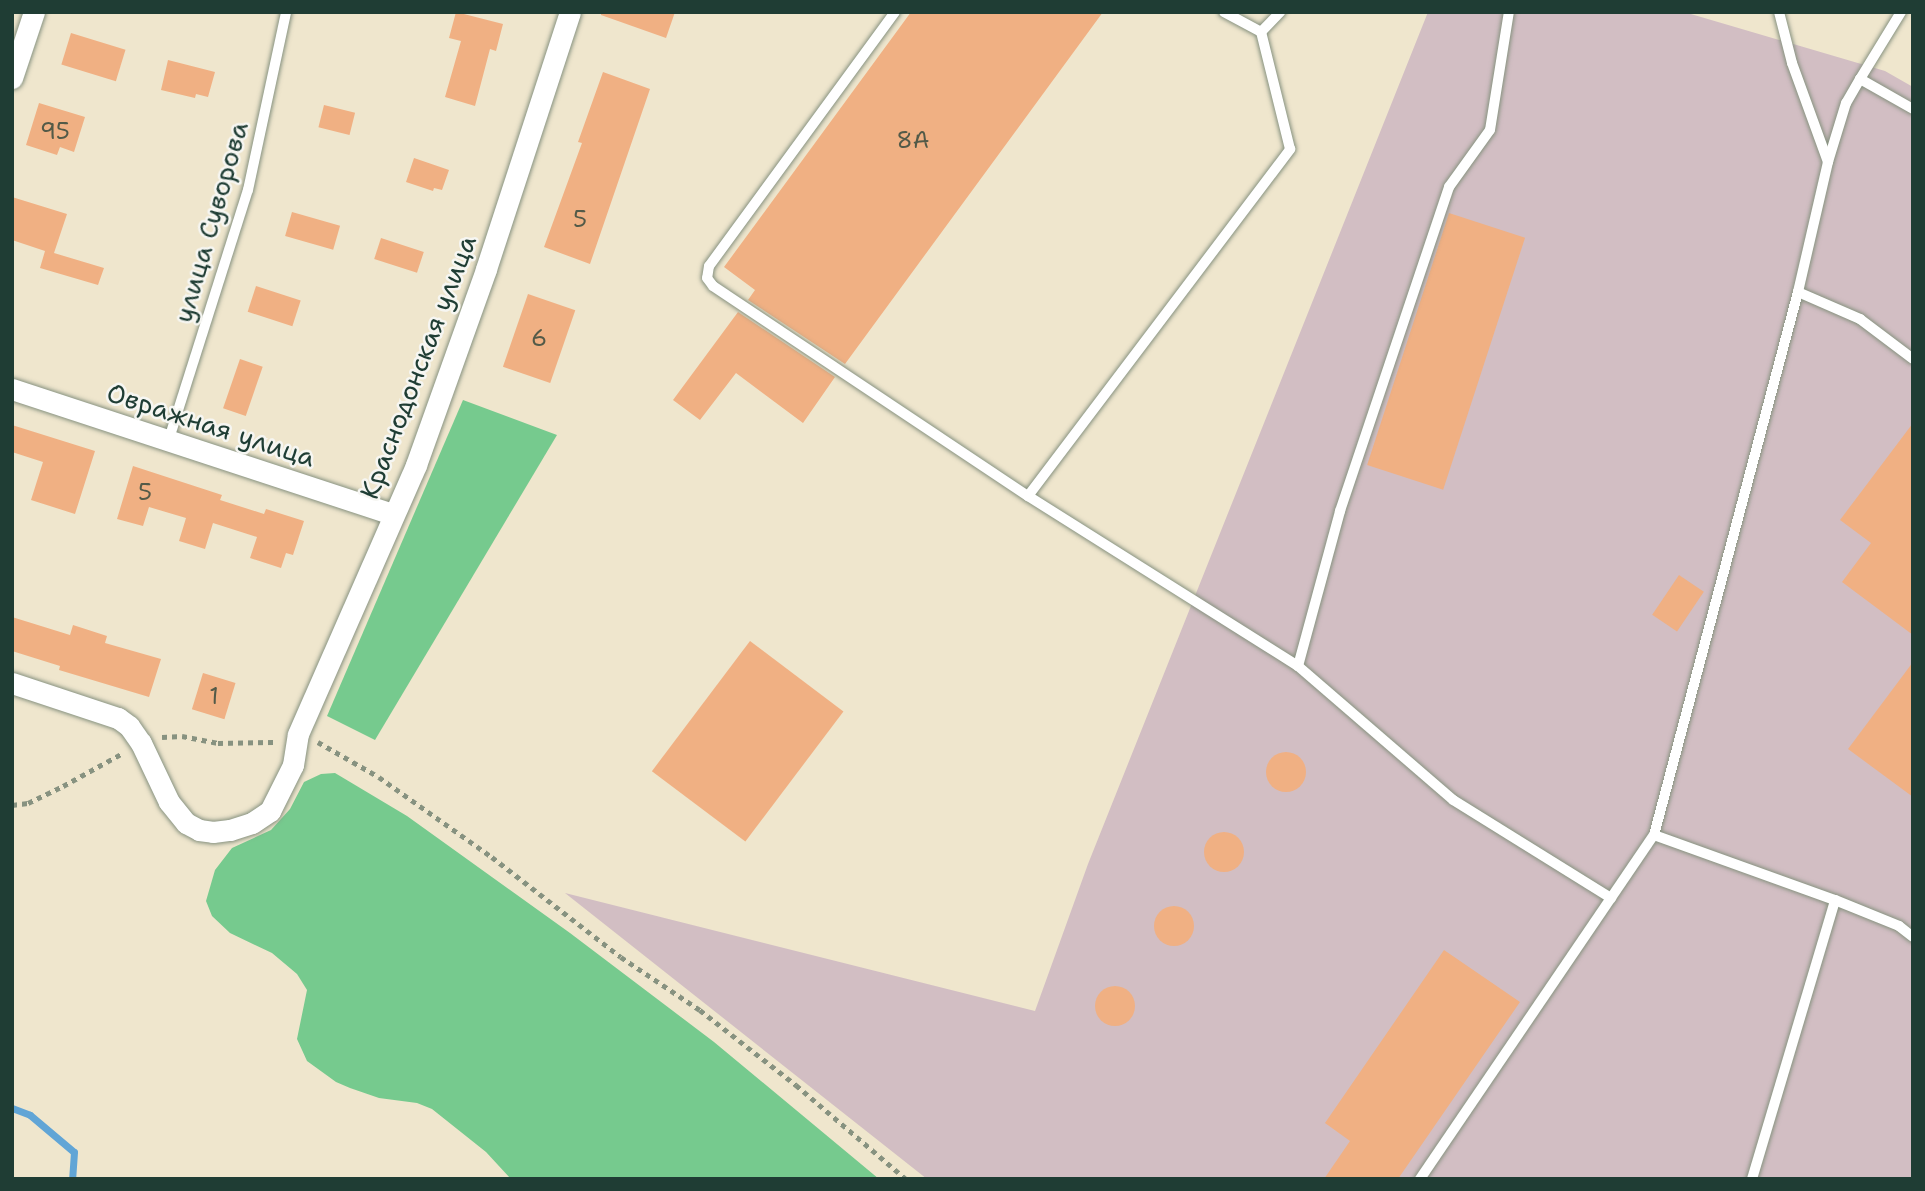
<!DOCTYPE html>
<html>
<head>
<meta charset="utf-8">
<style>
	body { margin:0 }
	#map { position:relative; width:1925px; height:1191px; overflow:hidden; background:#efe6cd; font-family:"Shantell Sans",sans-serif }
	div>[style] { position:absolute }
	.industrial>* { inset:0; background:#d2bec3 }
	.green>* { inset:0; background:#76ca8e }
	.stream>* { height:7px; margin:-3.5px; padding:0 3.5px; transform-origin:3.5px; border-radius:3.5px; background:#61a5d6 }
	.building>* { inset:0; background:#f0b083; transform-origin:0 0 }
	.round { border-radius:50% }
	.path>* { height:4.5px; margin-top:-2.25px; transform-origin:0; background:repeating-linear-gradient(90deg,#879280 0 5px,transparent 0 10px) }
	.roads { filter:drop-shadow(0 0 2px #879280) drop-shadow(0 0 2px #879280) }
	.lane>* { height:10px; margin:-5px; padding:0 5px; transform-origin:5px; border-radius:5px; background:#fff }
	.street>* { height:21px; margin:-10.5px; padding:0 10.5px; transform-origin:10.5px; border-radius:10.5px; background:#fff }
	span { translate:-50% -50%; white-space:nowrap; text-align:center; line-height:1.15; -webkit-text-stroke:5px #f6f6f2; paint-order:stroke }
	.number-label { font-size:23px; color:#535a48 }
	.number-label span { -webkit-text-stroke-width:0 }
	.street-label { font-size:26px; color:#1f3d34 }
	.frame { position:absolute; inset:0; border:14px solid #1f3d34; pointer-events:none }
</style>
</head>
<body>
<div id="map">
	<div class="industrial">
		<div style="clip-path:polygon(1428px 12px,1684px 12px,1885px 71px,1913px 87px,1913px 1179px,927px 1179px,565px 893px,1035px 1011px,1088px 864px)"></div>
	</div>
	<div class="green">
		<div style="clip-path:polygon(463px 400px,557px 435px,375px 740px,327px 716px)"></div>
		<div style="clip-path:polygon(335px 773px,407px 816px,570px 933px,714px 1042px,879px 1179px,511px 1179px,486px 1152px,432px 1109px,417px 1103px,379px 1098px,350px 1088px,336px 1082px,307px 1061px,297px 1039px,307px 990px,297px 974px,272px 953px,230px 933px,212px 916px,206px 901px,215px 870px,232px 848px,271px 830px,290px 809px,304px 782px,321px 774px)"></div>
	</div>
	<div class="stream">
		<div style="left:12px;top:1108px;width:19px;rotate:21deg"></div>
		<div style="left:30px;top:1115px;width:57px;rotate:40.1deg"></div>
		<div style="left:74px;top:1152px;width:27px;rotate:94deg"></div>
	</div>
	<div class="building">
		<div style="clip-path:polygon(456px 12px,503px 24px,496px 51px,490px 49px,475px 106px,445px 97px,461px 41px,449px 38px)"></div>
		<div style="clip-path:polygon(601px 12px,675px 12px,666px 38px,601px 15px)"></div>
		<div style="clip-path:polygon(911px 12px,1103px 12px,845px 364px,748px 300px,755px 290px,724px 267px)"></div>
		<div style="left:71px;top:33px;width:57px;height:33px;rotate:17deg"></div>
		<div style="clip-path:polygon(168px 60px,215px 72px,208px 97px,196px 94px,195px 98px,161px 90px)"></div>
		<div style="clip-path:polygon(603px 72px,650px 89px,590px 264px,544px 247px,582px 143px,578px 142px)"></div>
		<div style="clip-path:polygon(39px 103px,85px 117px,74px 152px,60px 147px,57px 155px,26px 145px)"></div>
		<div style="left:324px;top:105px;width:32px;height:23px;rotate:14deg"></div>
		<div style="clip-path:polygon(414px 158px,449px 170px,442px 190px,434px 188px,433px 191px,406px 182px)"></div>
		<div style="clip-path:polygon(12px 197px,67px 214px,54px 253px,104px 268px,98px 285px,40px 268px,45px 251px,12px 240px)"></div>
		<div style="left:292px;top:212px;width:50px;height:25px;rotate:16deg"></div>
		<div style="left:1449px;top:213px;width:80px;height:265px;rotate:18deg"></div>
		<div style="left:381px;top:238px;width:45px;height:22px;rotate:18deg"></div>
		<div style="left:256px;top:286px;width:47px;height:27px;rotate:18deg"></div>
		<div style="left:528px;top:294px;width:50px;height:77px;rotate:19deg"></div>
		<div style="clip-path:polygon(738px 312px,835px 377px,803px 423px,736px 373px,700px 420px,673px 400px)"></div>
		<div style="left:240px;top:359px;width:24px;height:52px;rotate:19deg"></div>
		<div style="clip-path:polygon(1913px 423px,1913px 635px,1842px 582px,1871px 543px,1840px 520px)"></div>
		<div style="clip-path:polygon(12px 425px,95px 451px,75px 514px,31px 500px,43px 462px,12px 452px)"></div>
		<div style="clip-path:polygon(133px 466px,222px 495px,220px 500px,264px 514px,266px 509px,304px 521px,293px 555px,286px 553px,281px 568px,250px 558px,257px 537px,213px 523px,205px 549px,179px 541px,186px 518px,149px 507px,143px 526px,117px 519px)"></div>
		<div style="left:1679px;top:575px;width:30px;height:48px;rotate:34deg"></div>
		<div style="clip-path:polygon(12px 617px,70px 635px,73px 625px,107px 636px,105px 643px,161px 659px,149px 697px,59px 670px,60px 666px,12px 651px)"></div>
		<div style="left:750px;top:641px;width:117px;height:163px;rotate:37deg"></div>
		<div style="clip-path:polygon(1913px 662px,1913px 797px,1848px 749px)"></div>
		<div style="left:203px;top:673px;width:34px;height:38px;rotate:17deg"></div>
		<div class="round" style="left:1266px;top:752px;width:40px;height:40px"></div>
		<div class="round" style="left:1204px;top:832px;width:40px;height:40px"></div>
		<div class="round" style="left:1154px;top:906px;width:40px;height:40px"></div>
		<div style="clip-path:polygon(1444px 950px,1520px 1002px,1398px 1179px,1324px 1179px,1350px 1141px,1325px 1123px)"></div>
		<div class="round" style="left:1095px;top:986px;width:40px;height:40px"></div>
	</div>
	<div class="path">
		<div style="left:162px;top:737px;width:20px;rotate:-3deg"></div>
		<div style="left:182px;top:736px;width:37px;rotate:11deg"></div>
		<div style="left:218px;top:743px;width:56px;rotate:-1deg"></div>
		<div style="left:318px;top:742px;width:70px;rotate:29.8deg"></div>
		<div style="left:379px;top:777px;width:138px;rotate:35.3deg"></div>
		<div style="left:492px;top:857px;width:163px;rotate:37.8deg"></div>
		<div style="left:621px;top:957px;width:95px;rotate:33.9deg"></div>
		<div style="left:700px;top:1010px;width:122px;rotate:38deg"></div>
		<div style="left:796px;top:1085px;width:145px;rotate:40.5deg"></div>
		<div style="left:12px;top:805px;width:16px;rotate:-7deg"></div>
		<div style="left:28px;top:803px;width:39px;rotate:-26deg"></div>
		<div style="left:63px;top:786px;width:66px;rotate:-28.9deg"></div>
	</div>
	<div class="roads">
		<div class="lane">
			<div style="left:895px;top:12px;width:315px;rotate:126.2deg"></div>
			<div style="left:709px;top:266px;width:12px;rotate:99deg"></div>
			<div style="left:707px;top:278px;width:10px;rotate:53deg"></div>
			<div style="left:713px;top:286px;width:379px;rotate:33.7deg"></div>
			<div style="left:1028px;top:496px;width:319px;rotate:32.2deg"></div>
			<div style="left:1298px;top:666px;width:205px;rotate:40.8deg"></div>
			<div style="left:1453px;top:800px;width:186px;rotate:31.8deg"></div>
			<div style="left:1224px;top:12px;width:42px;rotate:28.4deg"></div>
			<div style="left:1779px;top:12px;width:53px;rotate:75.7deg"></div>
			<div style="left:1792px;top:63px;width:105px;rotate:70deg"></div>
			<div style="left:1860px;top:79px;width:79px;rotate:-58.5deg"></div>
			<div style="left:1913px;top:109px;width:61px;rotate:-150.5deg"></div>
			<div style="left:1860px;top:79px;width:28px;rotate:120deg"></div>
			<div style="left:1846px;top:103px;width:62px;rotate:107deg"></div>
			<div style="left:1828px;top:162px;width:133px;rotate:103deg"></div>
			<div style="left:1798px;top:292px;width:562px;rotate:104.85deg"></div>
			<div style="left:1654px;top:835px;width:192px;rotate:19.8deg"></div>
			<div style="left:1835px;top:900px;width:69px;rotate:22.1deg"></div>
			<div style="left:1899px;top:926px;width:18px;rotate:38deg"></div>
			<div style="left:1798px;top:292px;width:68px;rotate:23.5deg"></div>
			<div style="left:1860px;top:319px;width:66px;rotate:37deg"></div>
			<div style="left:168px;top:442px;width:264px;rotate:-72.4deg"></div>
			<div style="left:248px;top:190px;width:182px;rotate:-77.9deg"></div>
			<div style="left:1028px;top:496px;width:435px;rotate:-52.9deg"></div>
			<div style="left:1290px;top:149px;width:121px;rotate:-103.9deg"></div>
			<div style="left:1261px;top:32px;width:28px;rotate:-46deg"></div>
			<div style="left:1298px;top:666px;width:161px;rotate:-74.8deg"></div>
			<div style="left:1340px;top:511px;width:342px;rotate:-71.4deg"></div>
			<div style="left:1449px;top:187px;width:70px;rotate:-54.3deg"></div>
			<div style="left:1490px;top:130px;width:120px;rotate:-80.9deg"></div>
			<div style="left:1420px;top:1179px;width:416px;rotate:-55.8deg"></div>
			<div style="left:1752px;top:1179px;width:291px;rotate:-73.4deg"></div>
		</div>
		<div class="street">
			<div style="left:12px;top:78px;width:70px;rotate:-71.6deg"></div>
			<div style="left:12px;top:389px;width:401px;rotate:18.2deg"></div>
			<div style="left:12px;top:683px;width:112px;rotate:18.3deg"></div>
			<div style="left:118px;top:718px;width:14px;rotate:36deg"></div>
			<div style="left:129px;top:726px;width:21px;rotate:55deg"></div>
			<div style="left:141px;top:743px;width:65px;rotate:64.6deg"></div>
			<div style="left:169px;top:802px;width:27px;rotate:51deg"></div>
			<div style="left:186px;top:823px;width:15px;rotate:28deg"></div>
			<div style="left:199px;top:830px;width:14px;rotate:8deg"></div>
			<div style="left:213px;top:832px;width:17px;rotate:-7deg"></div>
			<div style="left:230px;top:830px;width:23px;rotate:-18deg"></div>
			<div style="left:252px;top:823px;width:22px;rotate:-34deg"></div>
			<div style="left:270px;top:811px;width:51px;rotate:-63.4deg"></div>
			<div style="left:293px;top:765px;width:31px;rotate:-81deg"></div>
			<div style="left:298px;top:734px;width:294px;rotate:-66.3deg"></div>
			<div style="left:416px;top:465px;width:208px;rotate:-70.3deg"></div>
			<div style="left:486px;top:269px;width:270px;rotate:-71.9deg"></div>
		</div>
	</div>
	<div class="number-label">
		<span style="left:55px;top:131px">95</span>
		<span style="left:913px;top:140px">8А</span>
		<span style="left:580px;top:219px">5</span>
		<span style="left:539px;top:338px">6</span>
		<span style="left:145px;top:492px">5</span>
		<span style="left:214px;top:696px">1</span>
	</div>
	<div class="street-label">
		<span style="left:211px;top:222px;rotate:-74deg">улица Суворова</span>
		<span style="left:418px;top:367px;rotate:-69deg">Краснодонская улица</span>
		<span style="left:211px;top:425px;rotate:18deg">Овражная улица</span>
	</div>
	<div class="frame"></div>
</div>
</body>
</html>
